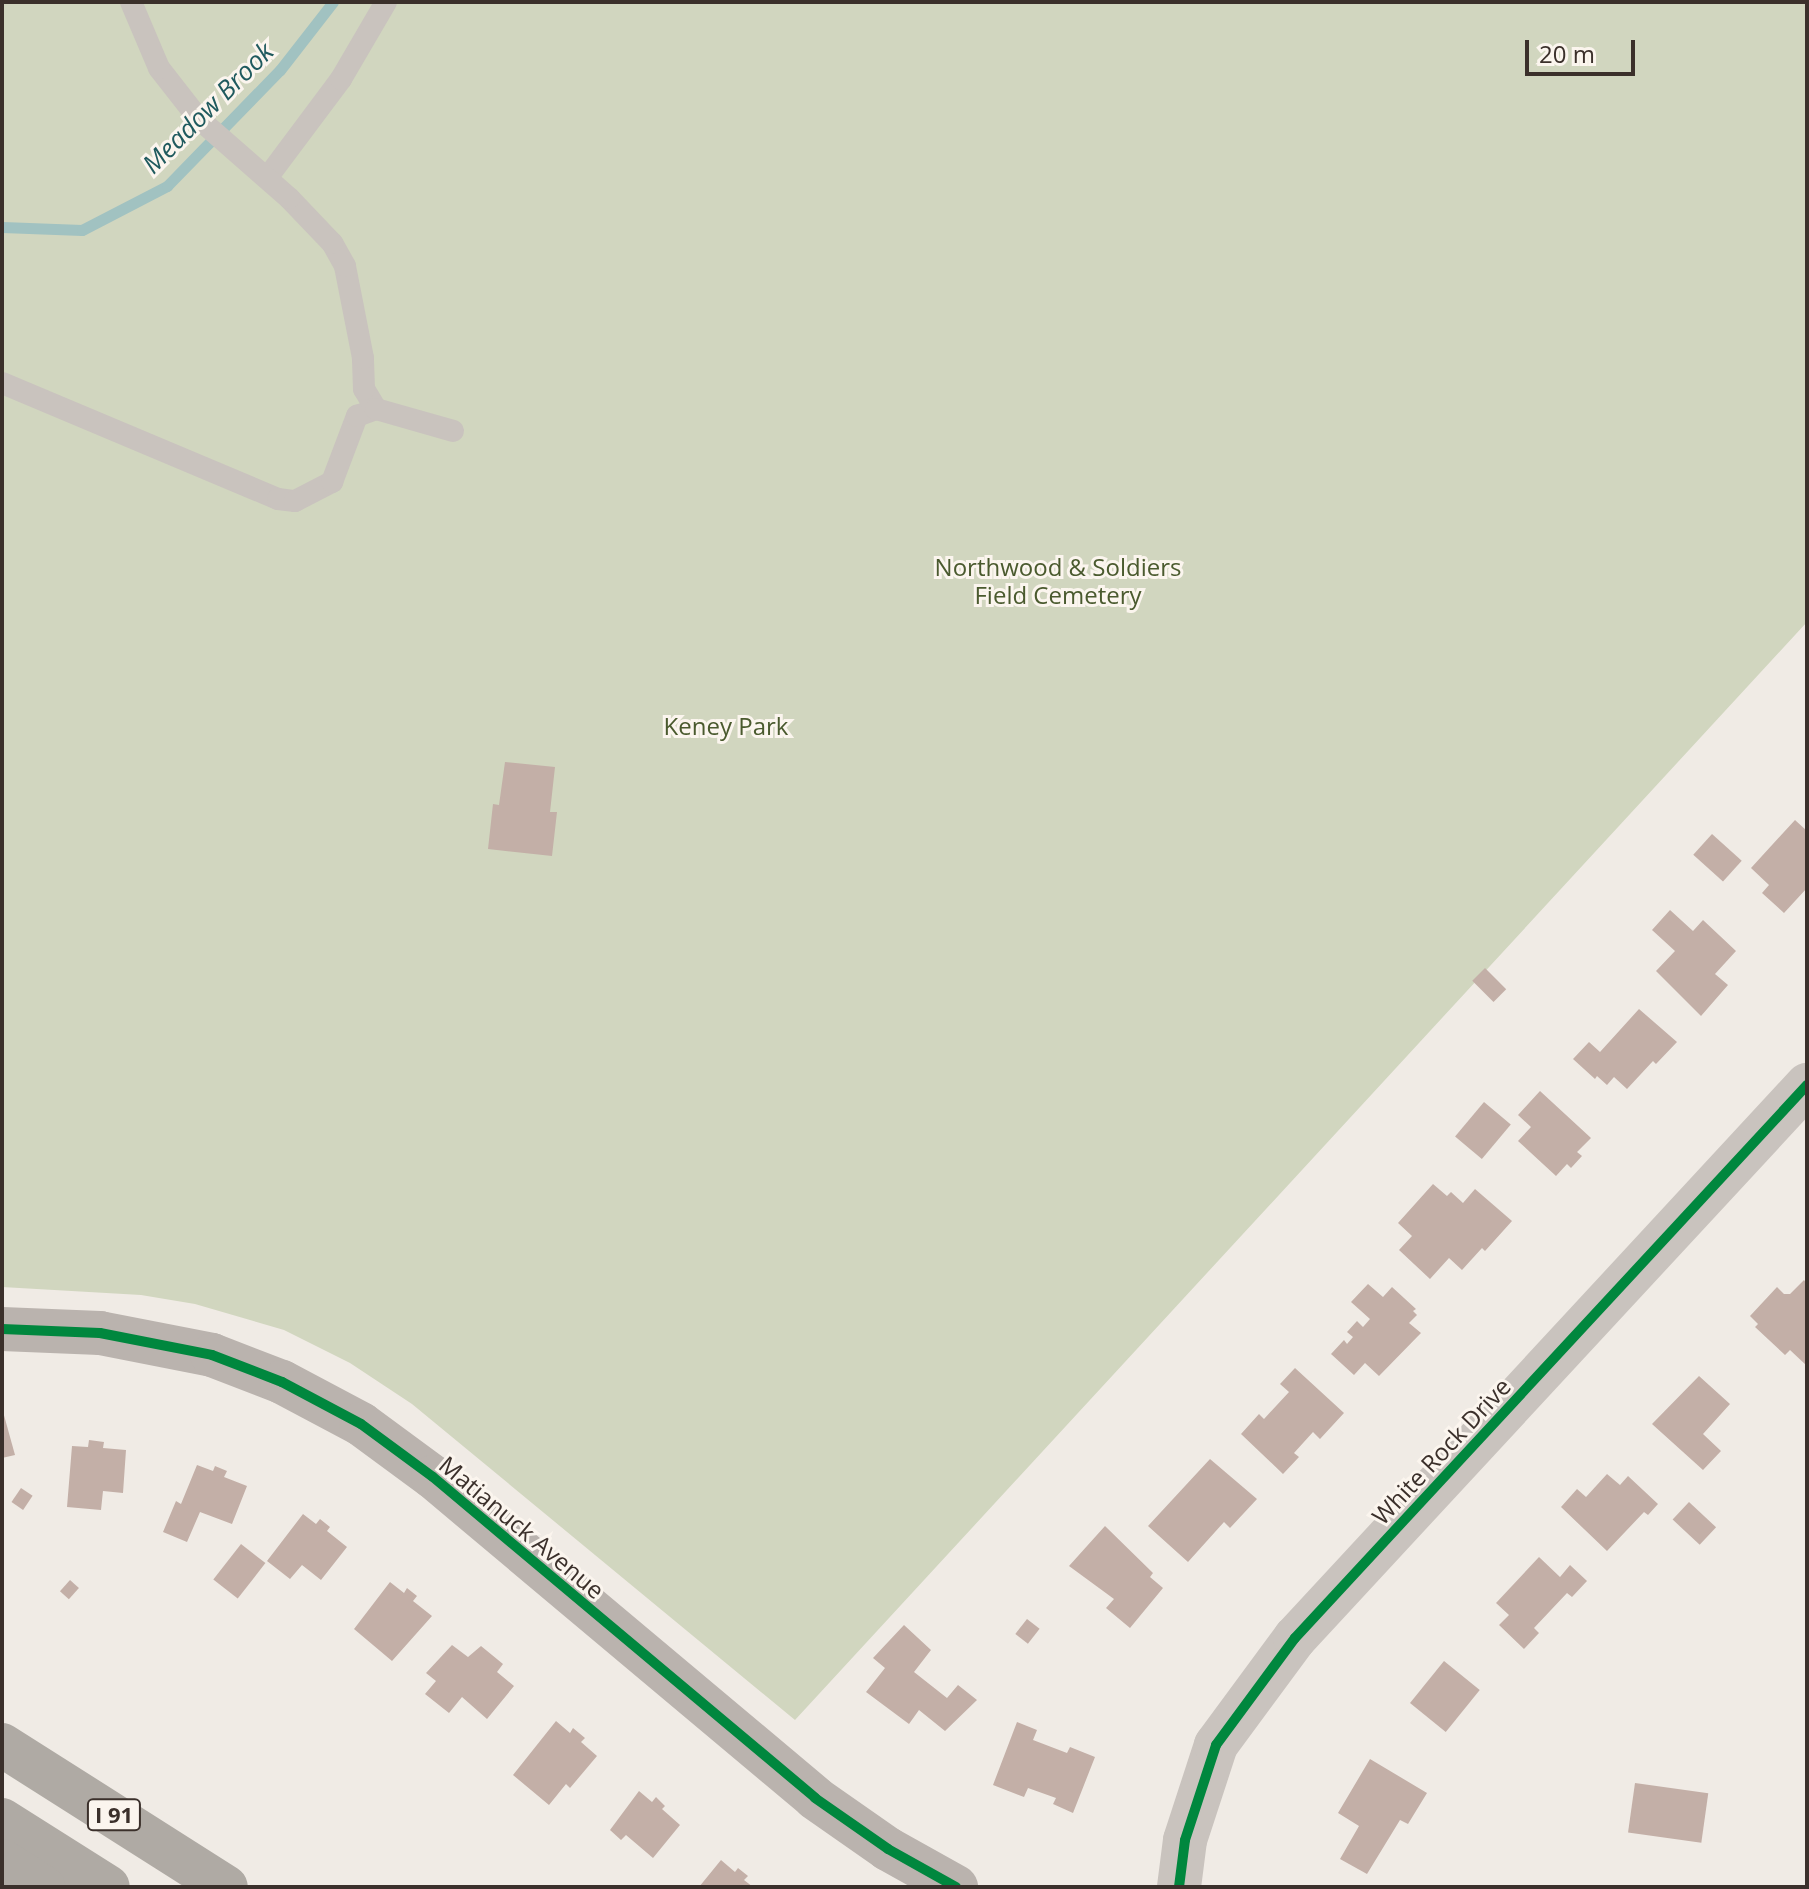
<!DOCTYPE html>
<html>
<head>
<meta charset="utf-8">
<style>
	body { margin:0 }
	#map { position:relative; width:1809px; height:1889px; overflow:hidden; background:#f0ebe5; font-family:"Open Sans",sans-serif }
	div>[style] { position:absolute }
	.green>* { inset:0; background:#d1d6bf }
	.stream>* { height:11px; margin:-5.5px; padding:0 5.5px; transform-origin:5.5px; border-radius:5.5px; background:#a1c2c1 }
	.building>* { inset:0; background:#c3afa7; transform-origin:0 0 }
	.lane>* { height:22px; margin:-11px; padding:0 11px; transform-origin:11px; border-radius:11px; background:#c9c3be }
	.street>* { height:44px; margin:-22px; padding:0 22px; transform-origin:22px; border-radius:22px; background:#c9c3be }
	.secondary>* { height:44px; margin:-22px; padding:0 22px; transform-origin:22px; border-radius:22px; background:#bab3ae }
	.highway>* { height:44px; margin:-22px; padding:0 22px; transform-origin:22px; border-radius:22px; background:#afaaa4 }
	.cycleway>* { height:10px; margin:-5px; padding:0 5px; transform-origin:5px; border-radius:5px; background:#00873e }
	span { translate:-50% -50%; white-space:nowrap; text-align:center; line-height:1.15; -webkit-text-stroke:6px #fbf5ee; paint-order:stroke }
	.shield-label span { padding:2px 6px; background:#fbf5ee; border:2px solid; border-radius:6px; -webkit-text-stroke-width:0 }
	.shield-label { font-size:22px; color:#3b302b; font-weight:700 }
	.park-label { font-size:24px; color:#4a5a2e }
	.street-label { font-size:24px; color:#3b302b }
	.water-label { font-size:26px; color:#1f5a5e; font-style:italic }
	.frame { position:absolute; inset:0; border:4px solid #3b302b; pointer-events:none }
	.scale { position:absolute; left:1525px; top:40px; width:110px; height:36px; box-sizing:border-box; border:4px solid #3b302b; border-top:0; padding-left:10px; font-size:24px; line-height:28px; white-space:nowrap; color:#3b302b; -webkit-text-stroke:6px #fbf5ee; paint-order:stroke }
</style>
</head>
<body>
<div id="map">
	<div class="green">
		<div style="clip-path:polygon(2px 2px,1807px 2px,1807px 622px,795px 1720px,412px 1404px,350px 1363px,284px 1330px,195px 1304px,141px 1295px,2px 1287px)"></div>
	</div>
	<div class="stream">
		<div style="left:2px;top:227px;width:80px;rotate:2.1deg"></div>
		<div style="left:82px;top:230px;width:96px;rotate:-27.4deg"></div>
		<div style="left:167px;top:186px;width:162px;rotate:-45.8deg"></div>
		<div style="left:280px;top:70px;width:86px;rotate:-52.1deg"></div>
	</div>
	<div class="building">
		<div style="clip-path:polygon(505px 762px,555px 767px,550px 812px,557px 812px,552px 856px,488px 849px,493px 804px,499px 805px)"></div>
		<div style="clip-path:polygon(1795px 820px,1807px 831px,1807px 888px,1784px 913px,1762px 893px,1769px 885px,1751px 868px)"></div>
		<div style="left:1712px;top:834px;width:40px;height:28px;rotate:42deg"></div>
		<div style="clip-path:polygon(1670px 910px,1693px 931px,1703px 920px,1736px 951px,1715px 974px,1728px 985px,1701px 1016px,1656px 971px,1675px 951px,1652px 930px)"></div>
		<div style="left:1485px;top:968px;width:30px;height:18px;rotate:45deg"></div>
		<div style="clip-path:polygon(1639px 1009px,1677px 1042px,1656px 1064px,1653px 1061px,1627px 1089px,1614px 1077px,1607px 1085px,1597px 1076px,1595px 1079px,1573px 1059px,1589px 1042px,1600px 1052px)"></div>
		<div style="clip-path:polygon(1540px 1091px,1591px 1138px,1577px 1152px,1582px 1156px,1571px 1168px,1567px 1164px,1556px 1176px,1518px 1141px,1531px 1127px,1518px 1115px)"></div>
		<div style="left:1484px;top:1102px;width:35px;height:45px;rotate:40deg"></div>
		<div style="clip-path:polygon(1433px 1184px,1447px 1196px,1451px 1192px,1463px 1203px,1475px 1189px,1512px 1221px,1485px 1251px,1482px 1248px,1462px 1270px,1449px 1258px,1430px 1279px,1399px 1250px,1412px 1236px,1398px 1223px)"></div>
		<div style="clip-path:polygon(1804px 1280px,1807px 1284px,1807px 1366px,1790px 1350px,1785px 1355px,1755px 1327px,1758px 1324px,1750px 1316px,1777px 1287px,1784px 1294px,1790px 1294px)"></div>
		<div style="clip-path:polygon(1368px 1284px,1383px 1297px,1392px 1287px,1416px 1309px,1413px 1311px,1417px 1315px,1409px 1323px,1421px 1333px,1379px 1376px,1365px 1363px,1354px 1375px,1331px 1354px,1344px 1340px,1347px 1344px,1353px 1337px,1347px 1332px,1357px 1321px,1363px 1327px,1370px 1319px,1351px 1302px)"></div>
		<div style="clip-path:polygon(1295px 1368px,1344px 1413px,1320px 1439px,1313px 1432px,1294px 1453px,1299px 1457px,1283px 1474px,1241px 1434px,1259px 1414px,1264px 1419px,1289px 1392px,1280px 1384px)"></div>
		<div style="clip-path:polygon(1699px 1376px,1730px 1404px,1703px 1434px,1721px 1451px,1703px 1470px,1652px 1424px)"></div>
		<div style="clip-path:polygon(2px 1408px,15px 1455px,2px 1458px)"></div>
		<div style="clip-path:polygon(89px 1440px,104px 1442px,103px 1448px,126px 1450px,123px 1493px,103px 1491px,101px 1510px,67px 1507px,72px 1446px,88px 1447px)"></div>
		<div style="clip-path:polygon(1210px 1459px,1257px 1499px,1230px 1528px,1224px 1522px,1188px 1562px,1148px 1526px)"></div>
		<div style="clip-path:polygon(197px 1465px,213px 1471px,215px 1466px,227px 1471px,224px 1477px,247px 1486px,232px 1524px,200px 1512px,187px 1542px,163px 1532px,176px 1501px,181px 1504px)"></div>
		<div style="clip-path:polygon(1607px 1474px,1620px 1485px,1628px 1476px,1658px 1504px,1648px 1515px,1644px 1512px,1607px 1551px,1561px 1507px,1577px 1489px,1586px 1497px)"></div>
		<div style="left:21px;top:1488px;width:14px;height:17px;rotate:34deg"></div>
		<div style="left:1689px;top:1502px;width:37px;height:24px;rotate:43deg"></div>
		<div style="clip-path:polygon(303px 1514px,316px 1524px,320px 1519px,330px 1527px,327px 1531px,347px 1547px,321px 1580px,302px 1565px,290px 1579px,267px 1561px)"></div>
		<div style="clip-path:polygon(1105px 1526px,1153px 1573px,1150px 1577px,1163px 1588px,1130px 1628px,1106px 1608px,1114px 1599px,1069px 1566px)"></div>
		<div style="left:241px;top:1544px;width:31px;height:45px;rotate:38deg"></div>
		<div style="clip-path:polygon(1539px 1557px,1560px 1577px,1570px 1565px,1587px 1581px,1572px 1597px,1567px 1593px,1534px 1628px,1539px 1633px,1524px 1649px,1499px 1625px,1509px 1615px,1496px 1603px)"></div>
		<div style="left:70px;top:1580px;width:12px;height:15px;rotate:42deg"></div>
		<div style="clip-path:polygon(390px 1582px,404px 1593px,407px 1588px,417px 1596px,413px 1601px,432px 1616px,392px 1661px,354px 1629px)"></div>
		<div style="left:1027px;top:1619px;width:16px;height:19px;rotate:38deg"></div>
		<div style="clip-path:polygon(904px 1625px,931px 1650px,914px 1672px,947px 1698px,958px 1685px,977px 1700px,945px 1731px,919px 1710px,909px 1724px,866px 1692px,885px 1668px,873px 1658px)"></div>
		<div style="clip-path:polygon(452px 1645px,468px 1657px,481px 1646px,503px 1664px,497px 1672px,514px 1686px,487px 1719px,462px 1697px,449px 1713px,425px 1694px,436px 1681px,426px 1673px)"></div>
		<div style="left:1444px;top:1661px;width:46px;height:54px;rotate:39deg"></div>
		<div style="clip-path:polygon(556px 1721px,570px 1733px,573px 1728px,585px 1738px,581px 1742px,597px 1756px,570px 1788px,566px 1784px,549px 1805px,513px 1775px)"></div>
		<div style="clip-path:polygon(1017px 1722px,1037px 1730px,1033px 1740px,1067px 1753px,1070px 1747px,1095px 1757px,1073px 1813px,1053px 1804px,1056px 1798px,1028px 1788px,1024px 1797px,993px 1785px)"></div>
		<div style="clip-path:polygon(1370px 1759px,1427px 1793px,1408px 1824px,1400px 1820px,1367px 1874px,1340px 1859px,1359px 1826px,1338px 1813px)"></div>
		<div style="left:1635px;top:1783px;width:74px;height:50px;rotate:8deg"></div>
		<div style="clip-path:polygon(639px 1791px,652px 1802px,656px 1797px,665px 1806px,662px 1809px,680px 1825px,653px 1858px,626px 1835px,621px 1840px,610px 1830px)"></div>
		<div style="clip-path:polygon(721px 1860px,735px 1872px,738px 1868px,748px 1876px,744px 1880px,753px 1887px,699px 1887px)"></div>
	</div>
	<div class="lane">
		<div style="left:267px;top:178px;width:124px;rotate:-53.2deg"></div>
		<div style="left:341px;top:79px;width:89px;rotate:-59.7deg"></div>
		<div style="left:2px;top:383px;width:299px;rotate:22.8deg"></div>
		<div style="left:278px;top:499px;width:17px;rotate:7deg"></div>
		<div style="left:295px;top:501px;width:42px;rotate:-27.2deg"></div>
		<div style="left:332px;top:482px;width:71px;rotate:-69.3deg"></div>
		<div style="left:357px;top:416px;width:20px;rotate:-20deg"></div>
		<div style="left:376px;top:409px;width:23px;rotate:-121deg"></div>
		<div style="left:364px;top:389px;width:31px;rotate:-92deg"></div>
		<div style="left:363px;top:358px;width:94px;rotate:-101.1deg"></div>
		<div style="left:345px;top:266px;width:26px;rotate:-119deg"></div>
		<div style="left:332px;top:243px;width:62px;rotate:-133.7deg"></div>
		<div style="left:289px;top:198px;width:121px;rotate:-138.7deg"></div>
		<div style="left:198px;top:118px;width:63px;rotate:-128deg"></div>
		<div style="left:159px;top:68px;width:72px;rotate:-113deg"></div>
		<div style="left:376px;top:409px;width:80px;rotate:15.9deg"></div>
	</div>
	<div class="street">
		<div style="left:1179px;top:1887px;width:47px;rotate:-82.7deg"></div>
		<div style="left:1185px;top:1840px;width:100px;rotate:-71.9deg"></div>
		<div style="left:1216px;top:1745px;width:133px;rotate:-53.6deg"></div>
		<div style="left:1295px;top:1638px;width:754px;rotate:-47.2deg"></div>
	</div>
	<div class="secondary">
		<div style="left:2px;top:1329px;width:98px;rotate:2.3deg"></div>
		<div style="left:100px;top:1333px;width:114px;rotate:11.1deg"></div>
		<div style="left:212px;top:1355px;width:75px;rotate:21.1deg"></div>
		<div style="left:282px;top:1382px;width:89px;rotate:28deg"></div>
		<div style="left:361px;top:1424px;width:89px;rotate:36.4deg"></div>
		<div style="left:433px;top:1477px;width:499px;rotate:40deg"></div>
		<div style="left:815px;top:1798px;width:89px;rotate:34.9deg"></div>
		<div style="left:888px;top:1849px;width:78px;rotate:29.2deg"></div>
	</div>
	<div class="highway">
		<div style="left:2px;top:1745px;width:265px;rotate:32.4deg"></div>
		<div style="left:2px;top:1820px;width:125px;rotate:32.3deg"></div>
		<div style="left:2px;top:1861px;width:49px;rotate:32.4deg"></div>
	</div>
	<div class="cycleway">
		<div style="left:2px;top:1329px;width:98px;rotate:2.3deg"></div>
		<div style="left:100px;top:1333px;width:114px;rotate:11.1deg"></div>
		<div style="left:212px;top:1355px;width:75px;rotate:21.1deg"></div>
		<div style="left:282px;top:1382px;width:89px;rotate:28deg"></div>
		<div style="left:361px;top:1424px;width:89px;rotate:36.4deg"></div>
		<div style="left:433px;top:1477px;width:499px;rotate:40deg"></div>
		<div style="left:815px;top:1798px;width:89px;rotate:34.9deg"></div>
		<div style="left:888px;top:1849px;width:78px;rotate:29.2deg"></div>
		<div style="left:1179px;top:1887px;width:47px;rotate:-82.7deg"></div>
		<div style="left:1185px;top:1840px;width:100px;rotate:-71.9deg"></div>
		<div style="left:1216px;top:1745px;width:133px;rotate:-53.6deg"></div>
		<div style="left:1295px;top:1638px;width:754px;rotate:-47.2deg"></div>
	</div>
	<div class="shield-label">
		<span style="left:114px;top:1815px">I 91</span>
	</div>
	<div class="park-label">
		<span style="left:1058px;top:581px">Northwood &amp; Soldiers<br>Field Cemetery</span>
		<span style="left:726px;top:726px">Keney Park</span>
	</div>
	<div class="street-label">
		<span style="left:1441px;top:1451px;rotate:-47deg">White Rock Drive</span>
		<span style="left:522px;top:1527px;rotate:40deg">Matianuck Avenue</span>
	</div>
	<div class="water-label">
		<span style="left:208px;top:108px;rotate:-45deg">Meadow Brook</span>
	</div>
	<div class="frame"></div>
	<div class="scale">20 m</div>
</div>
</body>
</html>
